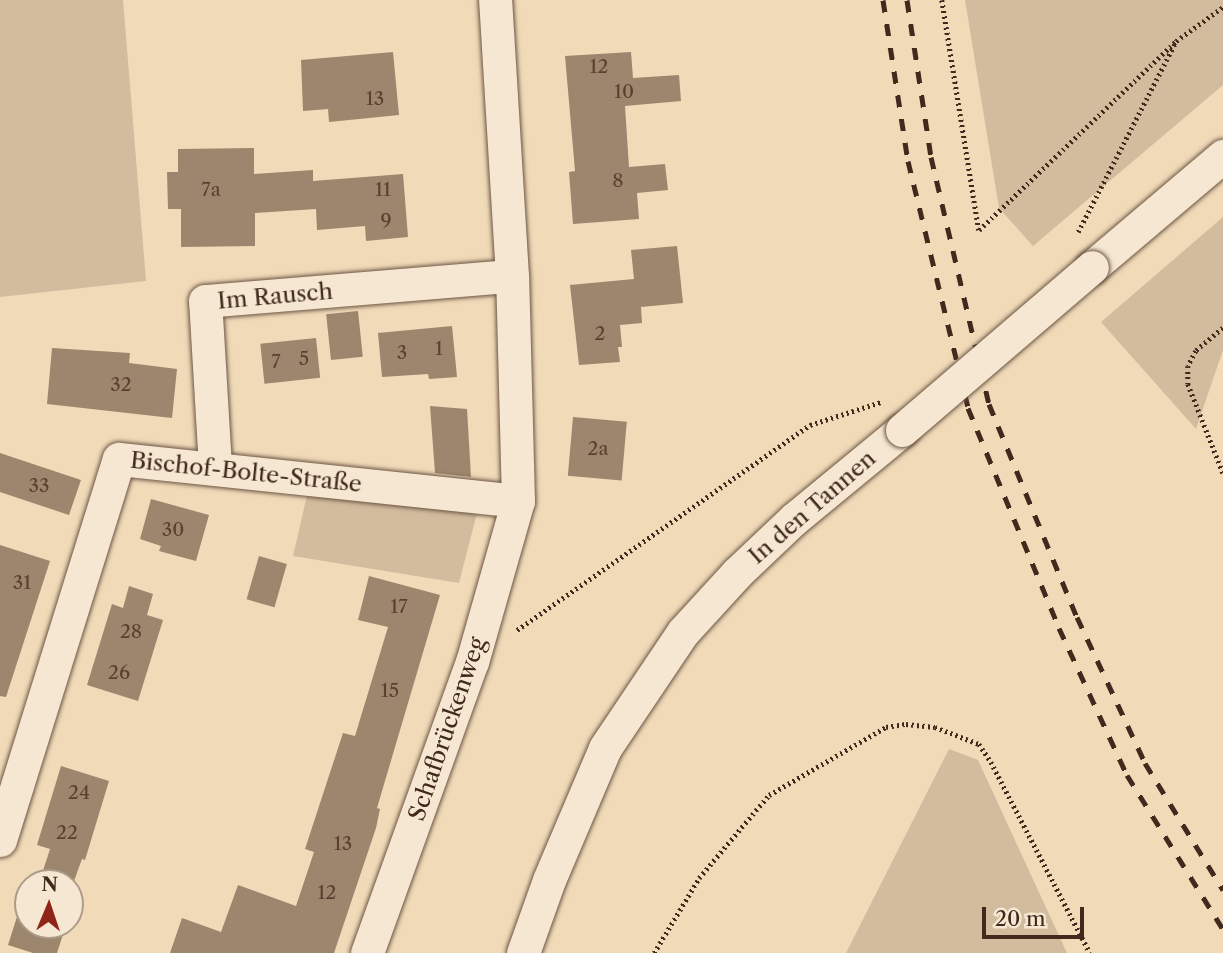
<!DOCTYPE html>
<html>
<head>
<meta charset="utf-8">
<style>
	body { margin:0 }
	#map { position:relative; width:1223px; height:953px; overflow:hidden; background:#f0dab8; font-family:"Libre Caslon Text",serif }
	div>[style] { position:absolute }
	.green>* { inset:0; background:#d2bc9e }
	.building>* { inset:0; background:#9c866e; transform-origin:0 0 }
	.path>* { height:4.5px; margin-top:-2.25px; transform-origin:0; background:repeating-linear-gradient(90deg,#412a1d 0 2px,transparent 0 5.5px) }
	.roads { filter:drop-shadow(0 0 2px #6d5644) drop-shadow(0 0 2px #6d5644) }
	.minor>* { height:33px; margin:-16.5px; padding:0 16.5px; transform-origin:16.5px; border-radius:16.5px; background:#f5e7d1 }
	.rail>* { height:5px; margin-top:-2.5px; transform-origin:0; background:repeating-linear-gradient(90deg,#412a1d 0 12px,transparent 0 24px) }
	.bridges { filter:drop-shadow(0 0 2px #6d5644) drop-shadow(0 0 2px #6d5644) }
	.minor-bridge>* { height:33px; margin:-16.5px; padding:0 16.5px; transform-origin:16.5px; border-radius:16.5px; background:#f5e7d1 }
	span { translate:-50% -50%; white-space:nowrap; text-align:center; line-height:1.15; -webkit-text-stroke:6px #f5e7d1; paint-order:stroke }
	.number-label { font-size:19px; color:#584131 }
	.number-label span { -webkit-text-stroke-width:0 }
	.street-label { font-size:23px; color:#412a1d }
	.north { position:absolute; left:14px; top:869px; width:70px; height:70px; box-sizing:border-box; background:#f5e7d1; border:2px solid #ad9b89; border-radius:50%; rotate:2deg; font-size:19px; font-weight:700; line-height:28px; text-align:center; color:#412a1d }
	.north::after { content:''; display:block; margin:auto; width:24px; height:32px; background:#8f2418; clip-path:polygon(50% 0,100% 100%,50% 72%,0 100%) }
	.scale { position:absolute; left:982px; top:907px; width:102px; height:32px; box-sizing:border-box; border:4px solid #412a1d; border-top:0; padding-left:9px; font-size:21px; line-height:24px; white-space:nowrap; color:#412a1d; -webkit-text-stroke:5px #f5e7d1; paint-order:stroke }
</style>
</head>
<body>
<div id="map">
	<div class="green">
		<div style="clip-path:polygon(0 0,123px 0,146px 281px,0 297px)"></div>
		<div style="clip-path:polygon(965px 0,1223px 0,1223px 85px,1033px 246px,999px 208px)"></div>
		<div style="clip-path:polygon(1223px 217px,1223px 350px,1196px 429px,1101px 322px)"></div>
		<div style="clip-path:polygon(308px 491px,478px 509px,459px 583px,293px 556px)"></div>
		<div style="clip-path:polygon(949px 749px,978px 760px,1067px 953px,846px 953px)"></div>
	</div>
	<div class="building">
		<div style="clip-path:polygon(393px 52px,399px 115px,329px 122px,328px 109px,303px 111px,301px 60px)"></div>
		<div style="clip-path:polygon(631px 52px,633px 78px,679px 75px,681px 101px,625px 106px,629px 167px,665px 164px,668px 190px,637px 193px,639px 219px,573px 224px,569px 172px,575px 171px,565px 56px)"></div>
		<div style="clip-path:polygon(254px 148px,254px 174px,313px 170px,313px 181px,403px 174px,408px 237px,366px 241px,365px 226px,317px 230px,316px 209px,255px 213px,255px 246px,181px 247px,181px 209px,168px 209px,167px 172px,178px 172px,178px 149px)"></div>
		<div style="clip-path:polygon(677px 246px,683px 303px,641px 307px,642px 323px,620px 325px,622px 347px,618px 347px,620px 362px,579px 365px,570px 285px,634px 279px,631px 250px)"></div>
		<div style="left:358px;top:311px;width:46px;height:32px;rotate:84deg"></div>
		<div style="clip-path:polygon(452px 326px,457px 377px,429px 379px,428px 374px,382px 377px,378px 333px)"></div>
		<div style="left:316px;top:338px;width:40px;height:56px;rotate:84deg"></div>
		<div style="clip-path:polygon(52px 348px,130px 353px,129px 363px,177px 369px,172px 418px,47px 404px)"></div>
		<div style="clip-path:polygon(430px 406px,467px 409px,471px 477px,435px 473px)"></div>
		<div style="left:573px;top:417px;width:54px;height:59px;rotate:5deg"></div>
		<div style="clip-path:polygon(0 453px,81px 480px,69px 515px,0 492px)"></div>
		<div style="clip-path:polygon(151px 499px,209px 515px,196px 561px,159px 551px,161px 546px,140px 539px)"></div>
		<div style="clip-path:polygon(0 545px,50px 561px,6px 697px,0 696px)"></div>
		<div style="left:259px;top:556px;width:29px;height:45px;rotate:16deg"></div>
		<div style="clip-path:polygon(369px 576px,440px 595px,377px 808px,380px 809px,376px 828px,334px 953px,170px 953px,182px 918px,221px 932px,238px 885px,296px 906px,314px 852px,305px 849px,343px 733px,355px 736px,388px 627px,358px 620px)"></div>
		<div style="clip-path:polygon(129px 586px,153px 594px,147px 615px,163px 620px,138px 701px,87px 685px,112px 604px,123px 608px)"></div>
		<div style="clip-path:polygon(61px 766px,109px 781px,85px 860px,82px 859px,70px 892px,70px 883px,39px 883px,50px 849px,37px 845px)"></div>
		<div style="clip-path:polygon(22px 901px,28px 903px,28px 925px,66px 925px,57px 953px,33px 953px,8px 945px)"></div>
	</div>
	<div class="path">
		<div style="left:942px;top:0;width:233px;rotate:80.9deg"></div>
		<div style="left:979px;top:230px;width:273px;rotate:-43.8deg"></div>
		<div style="left:1078px;top:232px;width:215px;rotate:-62.8deg"></div>
		<div style="left:1176px;top:41px;width:58px;rotate:-35.9deg"></div>
		<div style="left:1223px;top:328px;width:35px;rotate:140deg"></div>
		<div style="left:1196px;top:351px;width:17px;rotate:118deg"></div>
		<div style="left:1188px;top:366px;width:18px;rotate:90deg"></div>
		<div style="left:1188px;top:384px;width:96px;rotate:68.5deg"></div>
		<div style="left:517px;top:630px;width:358px;rotate:-35deg"></div>
		<div style="left:810px;top:425px;width:75px;rotate:-17.9deg"></div>
		<div style="left:654px;top:953px;width:87px;rotate:-59deg"></div>
		<div style="left:699px;top:878px;width:109px;rotate:-49.9deg"></div>
		<div style="left:769px;top:795px;width:135px;rotate:-30.2deg"></div>
		<div style="left:886px;top:727px;width:20px;rotate:-9deg"></div>
		<div style="left:906px;top:724px;width:29px;rotate:6deg"></div>
		<div style="left:935px;top:727px;width:47px;rotate:21.1deg"></div>
		<div style="left:979px;top:744px;width:22px;rotate:56deg"></div>
		<div style="left:991px;top:762px;width:215px;rotate:62.6deg"></div>
	</div>
	<div class="roads">
		<div class="minor">
			<div style="left:1092px;top:267px;width:172px;rotate:-40.3deg"></div>
			<div style="left:215px;top:467px;width:166px;rotate:-93.4deg"></div>
			<div style="left:205px;top:301px;width:308px;rotate:-4.7deg"></div>
			<div style="left:0;top:840px;width:399px;rotate:-72.7deg"></div>
			<div style="left:119px;top:459px;width:401px;rotate:6deg"></div>
			<div style="left:367px;top:953px;width:309px;rotate:-70.2deg"></div>
			<div style="left:472px;top:662px;width:167px;rotate:-74.1deg"></div>
			<div style="left:518px;top:501px;width:225px;rotate:-91.5deg"></div>
			<div style="left:512px;top:276px;width:277px;rotate:-93.5deg"></div>
			<div style="left:523px;top:953px;width:77px;rotate:-70.4deg"></div>
			<div style="left:549px;top:880px;width:143px;rotate:-67deg"></div>
			<div style="left:605px;top:748px;width:140px;rotate:-56.1deg"></div>
			<div style="left:683px;top:632px;width:80px;rotate:-47.5deg"></div>
			<div style="left:737px;top:573px;width:79px;rotate:-43.5deg"></div>
			<div style="left:794px;top:519px;width:140px;rotate:-39.5deg"></div>
		</div>
	</div>
	<div class="rail">
		<div style="left:883px;top:0;width:163px;rotate:81.2deg"></div>
		<div style="left:908px;top:161px;width:254px;rotate:76.3deg"></div>
		<div style="left:968px;top:408px;width:238px;rotate:67.5deg"></div>
		<div style="left:1059px;top:628px;width:162px;rotate:65.2deg"></div>
		<div style="left:1127px;top:775px;width:181px;rotate:58.1deg"></div>
		<div style="left:907px;top:0;width:159px;rotate:81.3deg"></div>
		<div style="left:931px;top:157px;width:254px;rotate:76.8deg"></div>
		<div style="left:989px;top:404px;width:230px;rotate:67.6deg"></div>
		<div style="left:1077px;top:617px;width:161px;rotate:65deg"></div>
		<div style="left:1145px;top:763px;width:149px;rotate:58.4deg"></div>
	</div>
	<div class="bridges">
		<div class="minor-bridge">
			<div style="left:902px;top:430px;width:250px;rotate:-40.6deg"></div>
		</div>
	</div>
	<div class="number-label">
		<span style="left:599px;top:67px">12</span>
		<span style="left:624px;top:92px">10</span>
		<span style="left:375px;top:99px">13</span>
		<span style="left:618px;top:181px">8</span>
		<span style="left:211px;top:190px">7a</span>
		<span style="left:383px;top:190px">11</span>
		<span style="left:386px;top:221px">9</span>
		<span style="left:600px;top:334px">2</span>
		<span style="left:439px;top:349px">1</span>
		<span style="left:402px;top:353px">3</span>
		<span style="left:304px;top:359px">5</span>
		<span style="left:276px;top:362px">7</span>
		<span style="left:121px;top:385px">32</span>
		<span style="left:598px;top:449px">2a</span>
		<span style="left:39px;top:486px">33</span>
		<span style="left:173px;top:530px">30</span>
		<span style="left:22px;top:583px">31</span>
		<span style="left:399px;top:607px">17</span>
		<span style="left:131px;top:632px">28</span>
		<span style="left:119px;top:673px">26</span>
		<span style="left:390px;top:691px">15</span>
		<span style="left:79px;top:793px">24</span>
		<span style="left:67px;top:833px">22</span>
		<span style="left:343px;top:844px">13</span>
		<span style="left:327px;top:893px">12</span>
	</div>
	<div class="street-label">
		<span style="left:275px;top:296px;rotate:-5deg">Im Rausch</span>
		<span style="left:246px;top:472px;rotate:6deg">Bischof-Bolte-Straße</span>
		<span style="left:812px;top:507px;rotate:-41deg">In den Tannen</span>
		<span style="left:447px;top:729px;rotate:-71deg">Schafbrückenweg</span>
	</div>
	<div class="north">N</div>
	<div class="scale">20 m</div>
</div>
</body>
</html>
